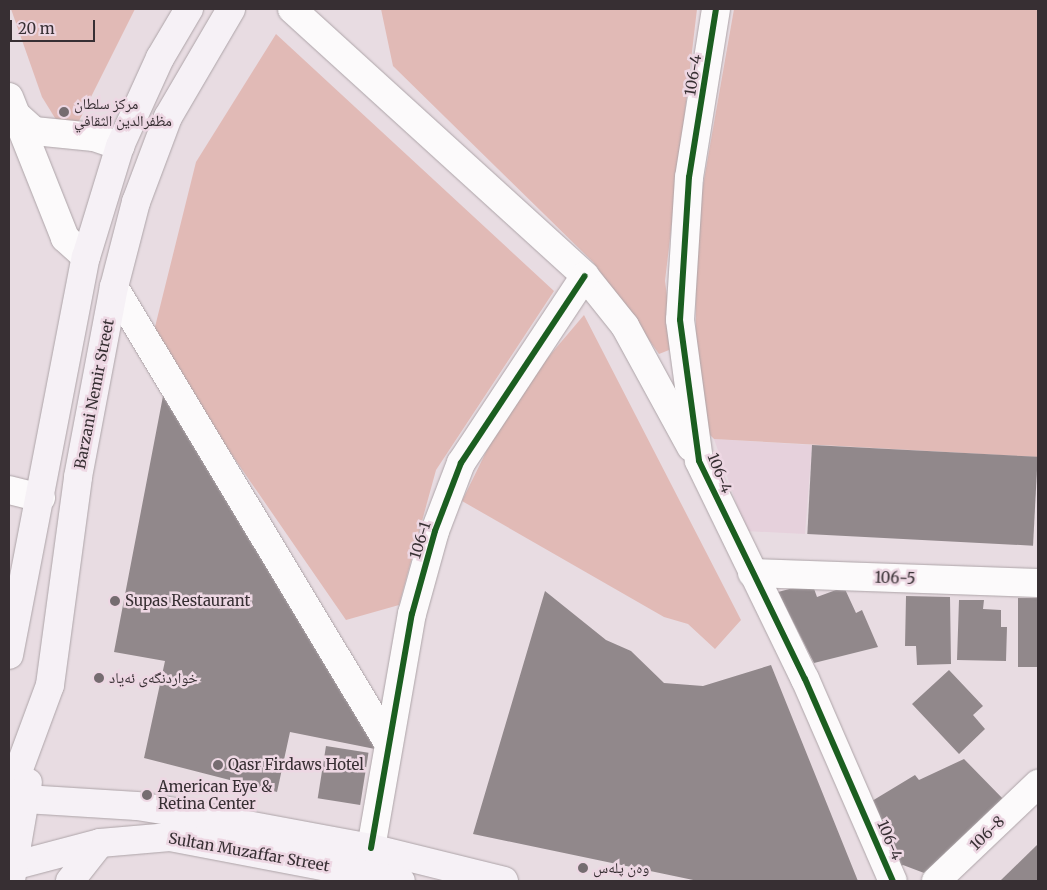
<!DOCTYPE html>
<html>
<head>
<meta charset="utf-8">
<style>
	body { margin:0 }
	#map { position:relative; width:1047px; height:890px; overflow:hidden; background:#e8dce2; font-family:Merriweather,"Noto Naskh Arabic",serif }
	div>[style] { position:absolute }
	.built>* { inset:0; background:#e6d1dc }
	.green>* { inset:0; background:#e1bab6 }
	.building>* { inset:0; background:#91888b; transform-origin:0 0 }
	.roads { filter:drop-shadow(0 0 1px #ada4a8) drop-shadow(0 0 1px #ada4a8) }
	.street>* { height:28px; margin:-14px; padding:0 14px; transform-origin:14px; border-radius:14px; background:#fcfafb }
	.primary>* { height:28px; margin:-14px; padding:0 14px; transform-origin:14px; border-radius:14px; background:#f6f1f6 }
	.cycleway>* { height:6px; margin:-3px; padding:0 3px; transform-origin:3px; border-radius:3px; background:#1b5e20 }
	.dots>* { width:14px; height:14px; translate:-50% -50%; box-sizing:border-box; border:2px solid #edd7e3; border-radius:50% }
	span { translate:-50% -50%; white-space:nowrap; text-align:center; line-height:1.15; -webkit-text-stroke:5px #edd7e3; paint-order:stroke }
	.street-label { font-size:15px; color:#372f33 }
	.poi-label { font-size:15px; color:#372f33 }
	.left { translate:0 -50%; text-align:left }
	.frame { position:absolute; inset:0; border:10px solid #372f33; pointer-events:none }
	.scale { position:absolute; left:10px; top:20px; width:85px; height:22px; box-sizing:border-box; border:2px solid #372f33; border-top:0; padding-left:6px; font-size:15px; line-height:18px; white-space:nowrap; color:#372f33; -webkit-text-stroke:4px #edd7e3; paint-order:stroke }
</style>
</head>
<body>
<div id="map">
	<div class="built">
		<div style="clip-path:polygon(714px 439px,812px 445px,805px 534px,746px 531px)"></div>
	</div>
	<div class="green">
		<div style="clip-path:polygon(11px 9px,135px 9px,74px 131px,55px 118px,42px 97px)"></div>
		<div style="clip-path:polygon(381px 9px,697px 9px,665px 281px,674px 348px,659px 354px,593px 262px,393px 66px)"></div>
		<div style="clip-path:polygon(734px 9px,1038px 9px,1038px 457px,714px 439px,705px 430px,696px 338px,695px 231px)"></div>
		<div style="clip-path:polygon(276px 34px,554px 291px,436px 470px,399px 605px,346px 620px,152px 339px,196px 162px)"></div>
		<div style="clip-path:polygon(584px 315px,741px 620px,715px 649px,688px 624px,664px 617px,462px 501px,511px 401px)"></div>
	</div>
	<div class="building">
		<div style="clip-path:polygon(163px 396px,346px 693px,375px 749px,290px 732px,277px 792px,144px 758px,165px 661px,114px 652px)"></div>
		<div style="left:812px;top:445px;width:226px;height:89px;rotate:3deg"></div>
		<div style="clip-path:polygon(812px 583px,817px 597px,844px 587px,856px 613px,862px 610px,878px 647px,814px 663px,778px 592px)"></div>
		<div style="clip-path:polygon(545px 591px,606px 640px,631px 651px,664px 683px,703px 686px,771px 665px,858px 881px,698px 881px,473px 834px)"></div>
		<div style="clip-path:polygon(906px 596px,950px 597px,951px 664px,917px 665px,916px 646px,905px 646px)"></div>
		<div style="left:1018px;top:598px;width:20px;height:69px"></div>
		<div style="clip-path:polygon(959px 600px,984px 600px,983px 609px,1001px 610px,1001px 627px,1007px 627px,1006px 661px,957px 660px)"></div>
		<div style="clip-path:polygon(949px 670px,983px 706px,973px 715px,985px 729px,959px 754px,912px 704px)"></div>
		<div style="left:326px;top:746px;width:43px;height:53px;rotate:9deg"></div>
		<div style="clip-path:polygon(964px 759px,1007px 803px,932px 876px,903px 865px,895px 869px,867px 804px,915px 775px,919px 780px)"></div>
		<div style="clip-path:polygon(1038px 844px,1038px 881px,1000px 881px)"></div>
	</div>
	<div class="roads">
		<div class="street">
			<div style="left:292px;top:9px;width:396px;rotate:42.3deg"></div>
			<div style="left:585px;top:276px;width:64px;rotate:51.3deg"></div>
			<div style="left:625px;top:326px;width:138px;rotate:61.4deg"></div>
			<div style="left:716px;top:9px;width:170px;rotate:99.1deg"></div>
			<div style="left:689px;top:177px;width:143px;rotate:93.6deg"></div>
			<div style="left:680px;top:320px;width:142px;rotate:82.3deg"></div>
			<div style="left:699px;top:461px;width:242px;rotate:64.1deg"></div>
			<div style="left:805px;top:679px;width:220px;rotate:66.5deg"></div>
			<div style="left:9px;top:97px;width:152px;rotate:68.3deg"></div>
			<div style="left:65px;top:238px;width:28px;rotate:42deg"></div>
			<div style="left:13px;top:112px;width:28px;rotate:42deg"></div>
			<div style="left:34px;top:131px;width:60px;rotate:5.7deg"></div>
			<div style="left:94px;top:137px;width:28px;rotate:19deg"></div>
			<div style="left:114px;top:287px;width:530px;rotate:58.98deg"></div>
			<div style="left:9px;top:490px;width:33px;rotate:14deg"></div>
			<div style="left:752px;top:573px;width:286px;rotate:2deg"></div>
			<div style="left:371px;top:848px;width:238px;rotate:-80.1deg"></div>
			<div style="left:412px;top:614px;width:86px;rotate:-74.5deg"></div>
			<div style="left:435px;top:531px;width:73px;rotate:-69.1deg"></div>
			<div style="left:461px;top:463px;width:224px;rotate:-56.5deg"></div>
			<div style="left:936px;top:881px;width:141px;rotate:-43.6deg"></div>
		</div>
		<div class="primary">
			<div style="left:9px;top:655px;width:405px;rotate:-79.1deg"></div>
			<div style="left:86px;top:257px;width:116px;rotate:-73deg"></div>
			<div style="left:120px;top:146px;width:97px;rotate:-65.6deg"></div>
			<div style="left:160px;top:58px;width:57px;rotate:-59.4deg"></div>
			<div style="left:9px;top:796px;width:118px;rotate:-69.7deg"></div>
			<div style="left:50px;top:685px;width:210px;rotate:-82.3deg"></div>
			<div style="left:78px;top:477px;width:193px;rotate:-79.3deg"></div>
			<div style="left:114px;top:287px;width:88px;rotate:-75.5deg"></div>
			<div style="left:136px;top:202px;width:91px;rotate:-69.4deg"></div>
			<div style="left:168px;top:117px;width:125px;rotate:-59.7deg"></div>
			<div style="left:9px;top:798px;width:128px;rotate:3.6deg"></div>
			<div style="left:137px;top:806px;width:52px;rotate:8.9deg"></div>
			<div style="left:188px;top:814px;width:186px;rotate:10.5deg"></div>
			<div style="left:371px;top:848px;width:137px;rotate:13.9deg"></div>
			<div style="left:9px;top:867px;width:94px;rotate:-14.8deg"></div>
			<div style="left:100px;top:843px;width:70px;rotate:-4.9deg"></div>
			<div style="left:170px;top:837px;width:235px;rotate:10.8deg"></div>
			<div style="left:11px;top:880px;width:99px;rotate:-80.2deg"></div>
			<div style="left:70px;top:881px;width:48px;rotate:-51.7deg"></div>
		</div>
	</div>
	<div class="cycleway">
		<div style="left:716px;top:9px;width:170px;rotate:99.1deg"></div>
		<div style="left:689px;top:177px;width:143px;rotate:93.6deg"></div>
		<div style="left:680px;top:320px;width:142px;rotate:82.3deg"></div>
		<div style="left:699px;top:461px;width:242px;rotate:64.1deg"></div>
		<div style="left:805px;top:679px;width:220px;rotate:66.5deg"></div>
		<div style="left:371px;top:848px;width:238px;rotate:-80.1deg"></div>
		<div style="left:412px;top:614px;width:86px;rotate:-74.5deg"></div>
		<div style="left:435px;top:531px;width:73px;rotate:-69.1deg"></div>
		<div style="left:461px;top:463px;width:224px;rotate:-56.5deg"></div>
	</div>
	<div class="dots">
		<div style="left:64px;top:112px;background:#756c70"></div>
		<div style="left:115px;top:601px;background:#756c70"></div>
		<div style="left:99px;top:678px;background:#756c70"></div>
		<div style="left:218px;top:765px;background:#756c70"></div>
		<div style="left:147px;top:795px;background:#756c70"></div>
		<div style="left:583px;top:868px;background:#756c70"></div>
	</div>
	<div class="street-label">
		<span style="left:693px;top:75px;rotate:-81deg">106-4</span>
		<span style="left:94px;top:394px;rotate:-79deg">Barzani Nemir Street</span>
		<span style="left:720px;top:473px;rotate:68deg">106-4</span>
		<span style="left:420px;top:540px;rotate:-73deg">106-1</span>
		<span style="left:895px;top:578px;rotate:2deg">106-5</span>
		<span style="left:987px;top:833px;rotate:-44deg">106-8</span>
		<span style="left:890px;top:840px;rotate:67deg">106-4</span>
		<span style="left:249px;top:852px;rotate:10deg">Sultan Muzaffar Street</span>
	</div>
	<div class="poi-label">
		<span class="left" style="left:74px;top:112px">مركز سلطان<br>مظفرالدين الثقافي</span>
		<span class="left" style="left:125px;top:601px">Supas Restaurant</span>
		<span class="left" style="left:109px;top:678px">خواردنگەی ئەیاد</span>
		<span class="left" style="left:228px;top:765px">Qasr Firdaws Hotel</span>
		<span class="left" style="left:158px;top:795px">American Eye &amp;<br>Retina Center</span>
		<span class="left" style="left:593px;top:868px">وەن پلەس</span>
	</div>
	<div class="frame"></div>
	<div class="scale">20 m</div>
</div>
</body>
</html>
